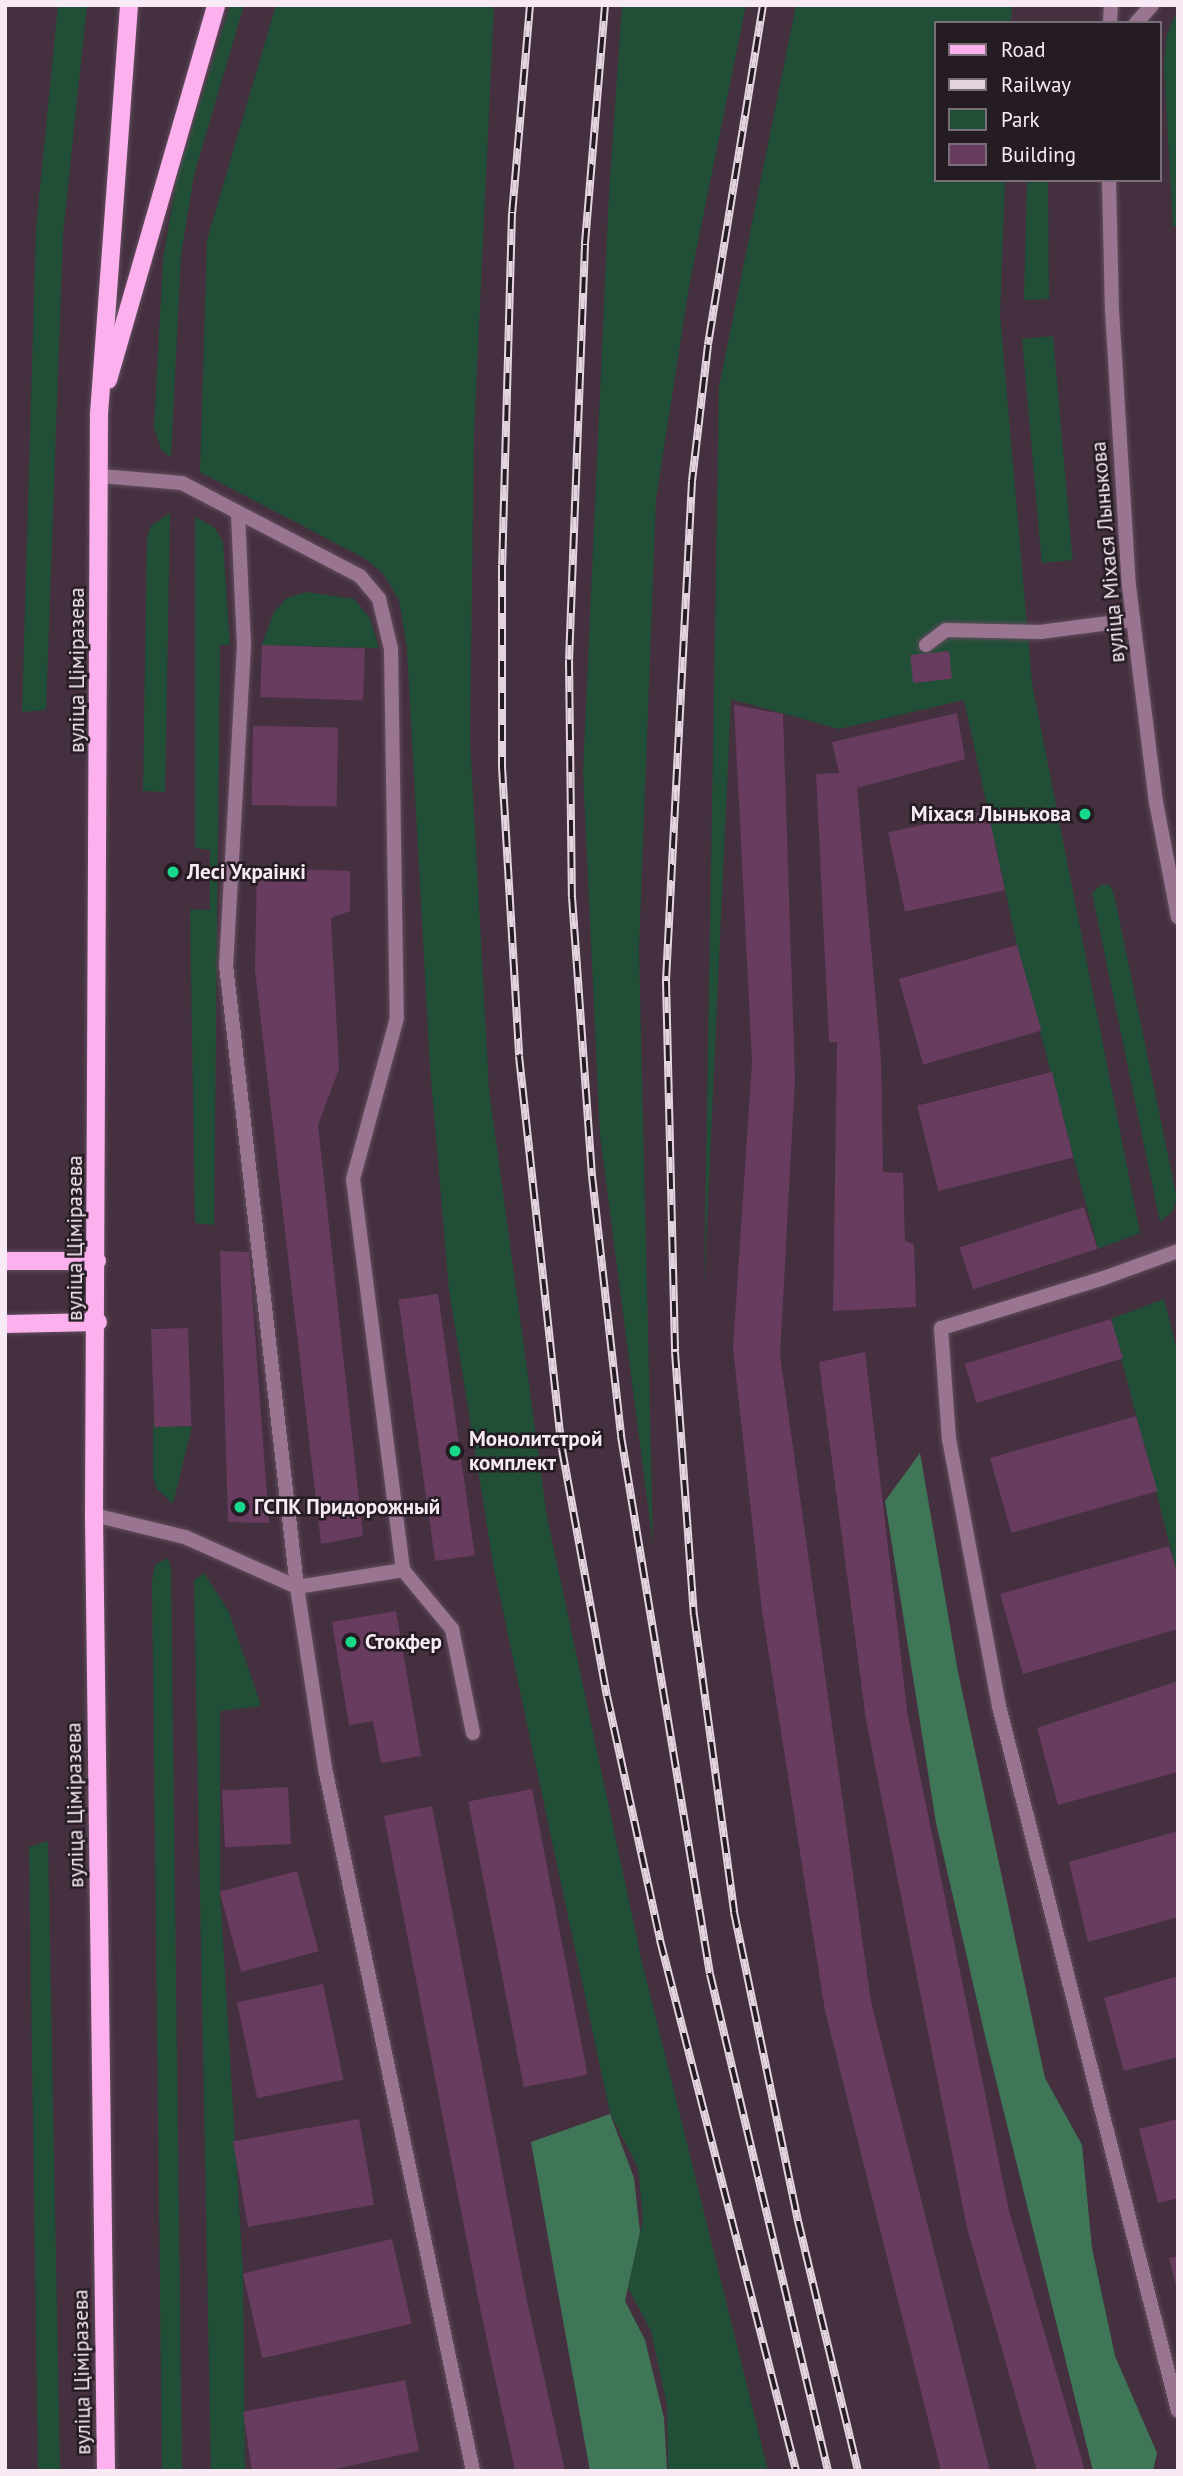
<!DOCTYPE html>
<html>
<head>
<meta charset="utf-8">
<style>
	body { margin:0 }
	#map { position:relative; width:1183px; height:2476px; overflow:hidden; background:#453040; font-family:"PT Sans",sans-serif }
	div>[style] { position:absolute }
	.green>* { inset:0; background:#214e36; transform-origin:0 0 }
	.forest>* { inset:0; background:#3e7657 }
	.building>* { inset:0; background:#673c5f; transform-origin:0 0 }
	.roads { filter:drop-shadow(0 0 2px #614e5d) drop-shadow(0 0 2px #614e5d) }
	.service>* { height:14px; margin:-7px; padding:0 7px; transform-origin:7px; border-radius:7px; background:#9a7592 }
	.tertiary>* { height:14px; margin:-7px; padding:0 7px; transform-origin:7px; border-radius:7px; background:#9a7592 }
	.primary>* { height:18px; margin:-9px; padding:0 9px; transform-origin:9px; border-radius:9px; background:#fcb0ed }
	.rail>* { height:8px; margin-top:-4px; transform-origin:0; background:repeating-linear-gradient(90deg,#251b23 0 16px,#e3d5df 0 32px); box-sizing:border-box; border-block:2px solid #e3d5df }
	.dots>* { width:19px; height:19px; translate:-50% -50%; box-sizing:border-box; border:4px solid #251b23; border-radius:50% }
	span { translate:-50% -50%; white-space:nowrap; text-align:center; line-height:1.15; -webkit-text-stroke:5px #251b23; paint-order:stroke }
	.street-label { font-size:21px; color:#f7eaf4 }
	.poi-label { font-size:21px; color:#f7eaf4; font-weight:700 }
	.right { translate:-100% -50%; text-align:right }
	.left { translate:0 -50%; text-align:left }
	.frame { position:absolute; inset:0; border:7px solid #f7eaf4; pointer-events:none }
	.legend { position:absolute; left:934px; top:21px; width:228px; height:161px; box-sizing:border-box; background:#251b23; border:2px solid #796e77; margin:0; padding:9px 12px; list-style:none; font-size:21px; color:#f7eaf4 }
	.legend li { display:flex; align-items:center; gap:14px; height:35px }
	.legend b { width:35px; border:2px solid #796e77 }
</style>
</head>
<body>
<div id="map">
	<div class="green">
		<div style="clip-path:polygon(58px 5px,87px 5px,63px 234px,46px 710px,22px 712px,36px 228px)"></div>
		<div style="clip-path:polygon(230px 5px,244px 5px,194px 175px,181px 255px,171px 457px,162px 451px,154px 428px,163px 260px,177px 176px)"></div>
		<div style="clip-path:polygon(276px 5px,494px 5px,474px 433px,470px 739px,489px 1090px,547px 1517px,642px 1962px,768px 2471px,668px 2471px,667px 2405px,651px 2331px,628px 2288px,643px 2219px,638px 2168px,610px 2113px,494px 1569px,449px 1290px,430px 1067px,407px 649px,399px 600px,382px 572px,362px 557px,200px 472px,207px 240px)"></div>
		<div style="clip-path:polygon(622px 5px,746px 5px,690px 281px,656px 499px,639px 949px,653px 1545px,600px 1135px,583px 772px,609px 193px)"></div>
		<div style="clip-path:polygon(796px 5px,1012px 5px,1011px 23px,936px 23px,936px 180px,1005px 180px,1000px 315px,1032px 683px,1140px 1233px,1098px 1249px,1017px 945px,964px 700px,839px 729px,731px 699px,704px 1289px,719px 387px)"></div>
		<div style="clip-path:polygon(1178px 9px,1178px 225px,1173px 227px,1164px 65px,1167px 34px)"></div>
		<div style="clip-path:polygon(1027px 180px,1048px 180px,1049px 299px,1024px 300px)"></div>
		<div style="left:1053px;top:336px;width:225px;height:31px;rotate:85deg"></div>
		<div style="clip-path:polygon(170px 513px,165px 792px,143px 791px,147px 539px,151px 526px)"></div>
		<div style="clip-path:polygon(195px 517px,214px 527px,223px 542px,230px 645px,220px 645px,214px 1225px,195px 1223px,190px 909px,210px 910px,210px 850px,195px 848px)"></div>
		<div style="clip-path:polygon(306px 592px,354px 599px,370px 618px,379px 648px,262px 645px,274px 612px,287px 598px)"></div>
		<div style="clip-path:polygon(1101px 885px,1109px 885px,1114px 894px,1177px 1199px,1172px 1212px,1160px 1222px,1092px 893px)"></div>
		<div style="clip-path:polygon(1164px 1299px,1178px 1354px,1178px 1576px,1111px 1319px)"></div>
		<div style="clip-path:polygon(153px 1421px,155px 1427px,192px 1426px,173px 1504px,157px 1489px,153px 1478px)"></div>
		<div style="clip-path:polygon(168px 1558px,171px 1569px,182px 2471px,162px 2471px,152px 1581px,155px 1565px)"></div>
		<div style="clip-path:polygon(204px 1573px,229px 1612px,261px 1706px,220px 1711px,220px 1892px,243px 2272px,245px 2471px,211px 2471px,194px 1581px)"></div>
		<div style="clip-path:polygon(48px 1841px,60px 2471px,38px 2471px,29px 1847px)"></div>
	</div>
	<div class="forest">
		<div style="clip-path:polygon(920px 1453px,958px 1672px,1045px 2078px,1082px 2145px,1092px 2248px,1115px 2356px,1157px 2453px,1153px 2471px,1093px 2471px,986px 2040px,936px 1823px,885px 1501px)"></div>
		<div style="clip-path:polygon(610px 2114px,634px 2178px,640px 2232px,625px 2301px,645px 2340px,664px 2418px,667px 2471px,590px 2471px,531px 2142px)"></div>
	</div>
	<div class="building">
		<div style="left:262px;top:645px;width:103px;height:52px;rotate:2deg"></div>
		<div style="left:949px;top:651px;width:28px;height:39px;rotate:84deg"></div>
		<div style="clip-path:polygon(734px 705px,783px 714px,795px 1079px,780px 1355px,871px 2002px,990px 2471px,941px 2471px,825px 2011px,762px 1611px,733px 1348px,752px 1062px)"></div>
		<div style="clip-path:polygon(957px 713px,965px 759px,857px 788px,881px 1059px,883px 1172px,903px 1173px,905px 1241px,914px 1244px,916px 1307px,833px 1311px,837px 1042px,829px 1042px,816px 774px,839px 773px,832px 742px)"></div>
		<div style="left:253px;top:726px;width:85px;height:79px;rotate:1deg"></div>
		<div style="left:988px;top:811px;width:81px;height:102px;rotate:78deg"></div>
		<div style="clip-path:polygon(257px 868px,350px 871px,350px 911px,331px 918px,339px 1069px,318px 1125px,363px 1536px,321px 1544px,255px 970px)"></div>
		<div style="left:1017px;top:945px;width:89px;height:123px;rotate:74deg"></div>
		<div style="left:1052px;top:1072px;width:88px;height:139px;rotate:76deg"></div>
		<div style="left:1084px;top:1207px;width:44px;height:131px;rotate:72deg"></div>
		<div style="clip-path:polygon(220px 1251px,249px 1252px,269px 1523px,228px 1522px)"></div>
		<div style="left:438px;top:1294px;width:264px;height:40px;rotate:82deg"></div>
		<div style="left:1111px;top:1319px;width:41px;height:153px;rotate:73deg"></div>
		<div style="left:188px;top:1328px;width:98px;height:37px;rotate:88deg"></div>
		<div style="clip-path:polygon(865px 1352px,908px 1717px,1009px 2211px,1085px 2471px,1037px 2471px,967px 2228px,866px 1720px,819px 1362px)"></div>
		<div style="left:1136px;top:1416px;width:78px;height:152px;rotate:74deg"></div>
		<div style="clip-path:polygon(1169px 1546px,1178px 1576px,1178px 1629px,1023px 1674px,1000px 1594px)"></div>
		<div style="clip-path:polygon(396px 1611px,421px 1756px,381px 1763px,373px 1721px,349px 1725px,332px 1622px)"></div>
		<div style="clip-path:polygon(1178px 1681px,1178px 1772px,1058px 1805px,1037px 1728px)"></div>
		<div style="left:288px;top:1787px;width:57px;height:66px;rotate:87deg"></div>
		<div style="left:532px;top:1789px;width:291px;height:65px;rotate:79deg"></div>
		<div style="clip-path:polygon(432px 1806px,527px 2301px,565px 2471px,515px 2471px,480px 2308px,384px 1816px)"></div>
		<div style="clip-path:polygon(1178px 1831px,1178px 1917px,1088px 1942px,1069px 1862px)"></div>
		<div style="left:297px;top:1871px;width:83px;height:80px;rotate:75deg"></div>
		<div style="clip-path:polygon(1178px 1976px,1178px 2057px,1124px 2071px,1104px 1998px)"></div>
		<div style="left:323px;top:1984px;width:98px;height:88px;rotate:78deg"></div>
		<div style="left:359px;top:2119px;width:87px;height:128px;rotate:80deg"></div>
		<div style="clip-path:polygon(1178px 2119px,1178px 2198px,1158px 2203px,1139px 2129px)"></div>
		<div style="left:392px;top:2239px;width:87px;height:153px;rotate:77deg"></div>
		<div style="clip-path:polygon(1178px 2256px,1178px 2290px,1177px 2290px,1169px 2258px)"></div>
		<div style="clip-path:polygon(405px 2380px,419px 2451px,325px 2471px,252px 2471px,243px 2412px)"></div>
	</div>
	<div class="roads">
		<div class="service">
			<div style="left:101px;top:476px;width:81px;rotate:4.9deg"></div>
			<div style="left:182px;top:483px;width:201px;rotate:27.6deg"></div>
			<div style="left:360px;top:576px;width:30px;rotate:50deg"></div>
			<div style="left:379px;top:599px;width:51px;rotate:76.5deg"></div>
			<div style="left:391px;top:649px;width:369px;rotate:89.1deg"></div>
			<div style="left:397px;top:1018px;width:167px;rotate:105.3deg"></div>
			<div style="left:353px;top:1179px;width:394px;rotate:82.7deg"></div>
			<div style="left:403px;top:1570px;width:77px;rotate:50.3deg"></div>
			<div style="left:452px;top:1629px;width:106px;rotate:78.6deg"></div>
			<div style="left:238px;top:514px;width:131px;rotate:87.4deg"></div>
			<div style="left:244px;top:645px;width:321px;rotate:93.2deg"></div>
			<div style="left:226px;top:965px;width:626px;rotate:83.49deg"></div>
			<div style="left:297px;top:1587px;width:107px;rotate:-9.1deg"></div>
			<div style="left:926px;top:645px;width:25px;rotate:-37deg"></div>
			<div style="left:946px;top:630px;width:94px;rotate:1.2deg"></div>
			<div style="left:1040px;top:632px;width:93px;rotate:-7.4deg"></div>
			<div style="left:1178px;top:1251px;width:79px;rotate:160deg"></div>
			<div style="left:1104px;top:1278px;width:170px;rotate:162.9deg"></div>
			<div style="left:941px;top:1328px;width:111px;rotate:85.9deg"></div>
			<div style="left:949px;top:1439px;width:272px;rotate:79.4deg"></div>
			<div style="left:999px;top:1706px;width:727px;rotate:75.75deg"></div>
			<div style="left:94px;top:1515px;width:94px;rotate:13.6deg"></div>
			<div style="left:185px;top:1537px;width:123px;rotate:24.1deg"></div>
			<div style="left:297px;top:1587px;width:183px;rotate:81.2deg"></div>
			<div style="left:325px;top:1768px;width:718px;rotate:78.11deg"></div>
		</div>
		<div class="tertiary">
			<div style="left:1110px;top:23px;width:18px;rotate:-87deg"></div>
			<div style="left:1136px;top:23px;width:24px;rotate:-48deg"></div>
			<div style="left:1109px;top:180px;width:130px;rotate:88.7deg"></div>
			<div style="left:1112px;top:310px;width:277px;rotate:86.5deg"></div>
			<div style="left:1129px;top:586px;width:218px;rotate:82.9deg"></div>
			<div style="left:1156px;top:802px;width:117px;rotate:79.2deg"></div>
		</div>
		<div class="primary">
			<div style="left:108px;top:380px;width:390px;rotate:-73.9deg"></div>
			<div style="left:5px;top:1261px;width:92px"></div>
			<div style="left:5px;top:1324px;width:93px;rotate:-1.2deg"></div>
			<div style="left:106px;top:2471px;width:956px;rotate:-90.72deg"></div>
			<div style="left:94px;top:1515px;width:1101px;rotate:-89.74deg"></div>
			<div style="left:99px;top:414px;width:410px;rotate:-85.8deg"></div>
		</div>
	</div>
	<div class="rail">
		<div style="left:530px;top:5px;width:209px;rotate:94.9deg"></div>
		<div style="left:512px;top:213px;width:352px;rotate:91.6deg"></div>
		<div style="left:502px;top:565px;width:202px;rotate:90deg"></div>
		<div style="left:502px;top:767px;width:289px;rotate:86.6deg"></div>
		<div style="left:519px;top:1056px;width:395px;rotate:83.8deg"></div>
		<div style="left:562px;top:1449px;width:251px;rotate:79.7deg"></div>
		<div style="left:607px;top:1696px;width:250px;rotate:77.7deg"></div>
		<div style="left:660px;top:1940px;width:548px;rotate:75.63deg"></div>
		<div style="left:605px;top:5px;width:241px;rotate:94.8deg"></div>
		<div style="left:585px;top:245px;width:415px;rotate:92.2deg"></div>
		<div style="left:569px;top:660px;width:237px;rotate:89.3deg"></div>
		<div style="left:572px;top:897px;width:280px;rotate:85.9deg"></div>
		<div style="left:592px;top:1176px;width:262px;rotate:83.6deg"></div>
		<div style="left:621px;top:1436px;width:545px;rotate:80.61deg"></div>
		<div style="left:710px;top:1974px;width:511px;rotate:76.64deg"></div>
		<div style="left:763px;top:5px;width:344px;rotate:99.2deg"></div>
		<div style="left:708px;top:345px;width:137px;rotate:96.7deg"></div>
		<div style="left:692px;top:481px;width:501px;rotate:92.98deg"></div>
		<div style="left:666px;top:981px;width:371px;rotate:88.6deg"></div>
		<div style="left:675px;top:1352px;width:264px;rotate:85.9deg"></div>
		<div style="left:694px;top:1615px;width:300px;rotate:82.3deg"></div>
		<div style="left:734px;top:1912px;width:316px;rotate:78.3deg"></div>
		<div style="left:798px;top:2221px;width:257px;rotate:76.5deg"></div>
	</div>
	<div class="dots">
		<div style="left:1085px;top:814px;background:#17d989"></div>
		<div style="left:173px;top:872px;background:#17d989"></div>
		<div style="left:455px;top:1451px;background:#17d989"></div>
		<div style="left:240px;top:1507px;background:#17d989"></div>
		<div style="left:351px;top:1642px;background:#17d989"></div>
	</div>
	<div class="street-label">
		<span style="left:1108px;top:552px;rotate:-95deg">вуліца Міхася Лынькова</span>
		<span style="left:77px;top:670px;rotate:-90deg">вуліца Ціміразева</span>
		<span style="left:75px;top:1238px;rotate:-90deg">вуліца Ціміразева</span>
		<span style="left:75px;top:1805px;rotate:-91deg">вуліца Ціміразева</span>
		<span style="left:82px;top:2372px;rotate:-91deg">вуліца Ціміразева</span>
	</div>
	<div class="poi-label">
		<span class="right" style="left:1071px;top:814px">Міхася Лынькова</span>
		<span class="left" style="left:187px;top:872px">Лесі Украінкі</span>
		<span class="left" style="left:469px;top:1451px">Монолитстрой<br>комплект</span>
		<span class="left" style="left:254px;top:1507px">ГСПК Придорожный</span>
		<span class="left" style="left:365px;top:1642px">Стокфер</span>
	</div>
	<div class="frame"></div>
	<ul class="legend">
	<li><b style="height:9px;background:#fcb0ed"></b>Road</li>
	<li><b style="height:9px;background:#e3d5df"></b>Railway</li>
	<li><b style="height:19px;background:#214e36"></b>Park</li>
	<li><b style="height:19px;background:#673c5f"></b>Building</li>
	</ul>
</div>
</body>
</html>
